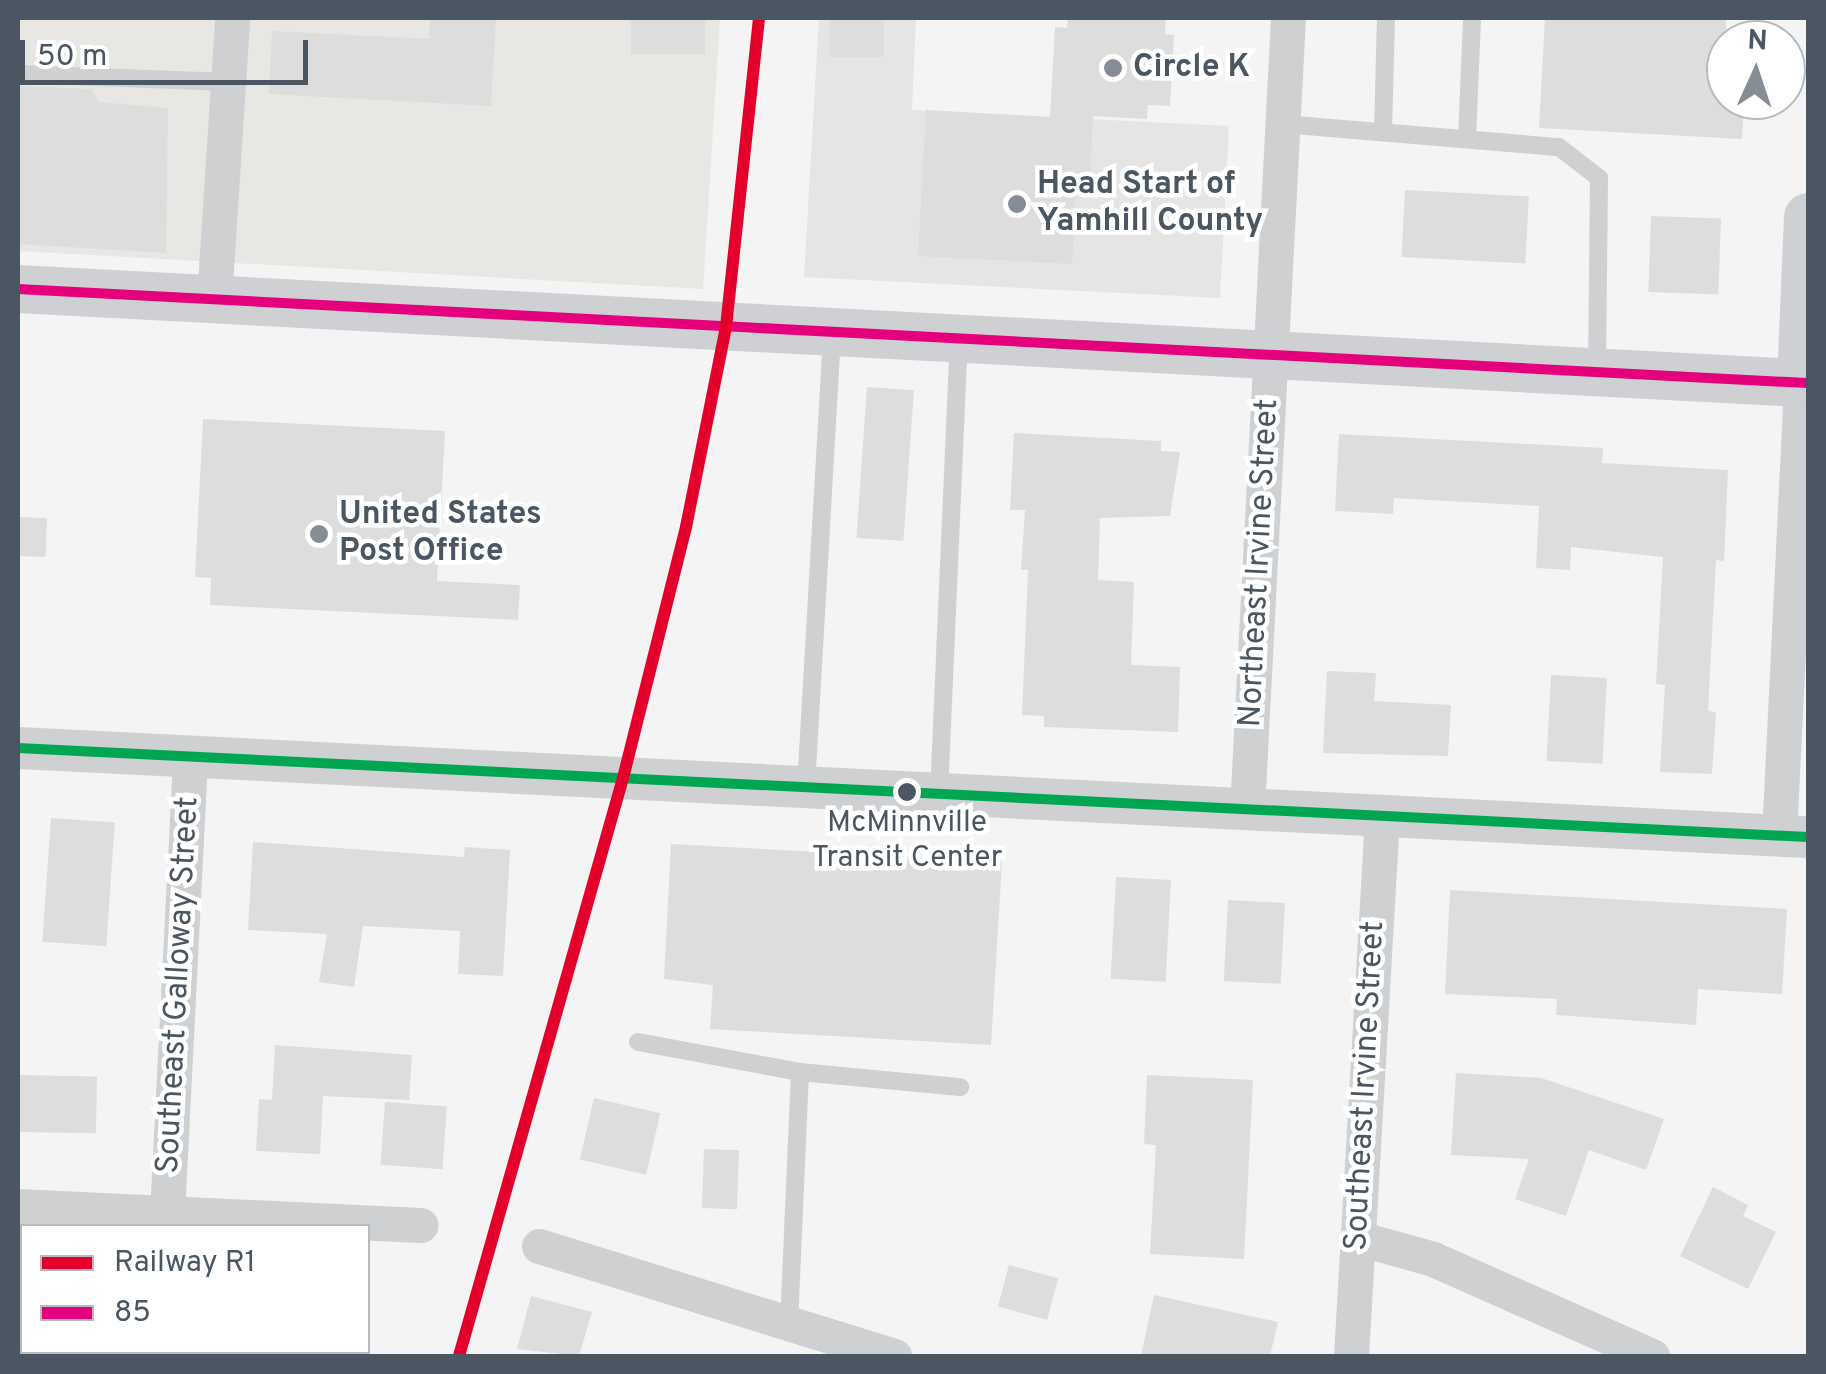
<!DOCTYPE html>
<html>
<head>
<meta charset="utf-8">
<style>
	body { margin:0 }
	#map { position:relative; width:1826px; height:1374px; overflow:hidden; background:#f4f4f4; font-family:Overpass,sans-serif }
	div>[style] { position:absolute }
	.commercial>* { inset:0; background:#e8e7e3 }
	.education>* { inset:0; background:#e6e5e6 }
	.building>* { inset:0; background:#ddddde; transform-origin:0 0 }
	.service>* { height:18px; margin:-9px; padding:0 9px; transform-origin:9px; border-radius:9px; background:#ced0d2 }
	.minor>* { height:35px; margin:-17.5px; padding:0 17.5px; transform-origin:17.5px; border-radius:17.5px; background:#ced0d2 }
	.tertiary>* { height:42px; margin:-21px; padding:0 21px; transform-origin:21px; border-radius:21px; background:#ced0d2 }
	.secondary>* { height:48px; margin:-24px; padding:0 24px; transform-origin:24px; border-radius:24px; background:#ced0d4 }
	.bus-1>* { height:10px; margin:-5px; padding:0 5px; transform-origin:5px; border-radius:5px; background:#e5007d }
	.bus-2>* { height:10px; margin:-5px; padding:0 5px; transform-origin:5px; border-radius:5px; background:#00a651 }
	.rail-1>* { height:12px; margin:-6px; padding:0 6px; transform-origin:6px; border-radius:6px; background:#e4002b }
	.dots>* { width:28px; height:28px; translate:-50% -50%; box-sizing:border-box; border:5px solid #fff; border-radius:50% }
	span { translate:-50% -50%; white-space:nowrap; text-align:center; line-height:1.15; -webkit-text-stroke:9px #fff; paint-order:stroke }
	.bus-label { font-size:30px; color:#4a5661 }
	.poi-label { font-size:32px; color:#4a5661; font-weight:700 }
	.left { translate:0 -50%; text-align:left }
	.street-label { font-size:32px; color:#4a5661 }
	.frame { position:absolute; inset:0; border:20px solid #4a5661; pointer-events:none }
	.legend { position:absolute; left:20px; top:1224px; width:350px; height:130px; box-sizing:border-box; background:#fff; border:2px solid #b7bbc0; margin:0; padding:12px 18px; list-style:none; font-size:30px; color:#4a5661 }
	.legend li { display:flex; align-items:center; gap:20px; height:50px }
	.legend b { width:50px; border:2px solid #b7bbc0 }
	.north { position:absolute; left:1706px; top:20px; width:100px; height:100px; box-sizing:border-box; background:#fff; border:2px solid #b7bbc0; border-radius:50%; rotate:3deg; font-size:28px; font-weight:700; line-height:40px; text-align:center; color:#4a5661 }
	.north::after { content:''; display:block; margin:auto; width:35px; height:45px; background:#868d94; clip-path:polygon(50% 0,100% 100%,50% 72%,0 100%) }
	.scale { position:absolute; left:20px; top:40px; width:288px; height:45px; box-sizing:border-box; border:5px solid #4a5661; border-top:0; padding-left:12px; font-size:30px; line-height:35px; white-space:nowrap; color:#4a5661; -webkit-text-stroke:8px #fff; paint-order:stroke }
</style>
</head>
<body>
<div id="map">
	<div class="commercial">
		<div style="clip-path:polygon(18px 18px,720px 18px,703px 289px,18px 251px)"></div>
	</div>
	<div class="education">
		<div style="clip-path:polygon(819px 18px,916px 18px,912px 110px,1229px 126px,1220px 298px,804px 277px)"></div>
	</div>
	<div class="building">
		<div style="clip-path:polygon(430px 18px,496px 18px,491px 106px,269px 94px,272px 31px,429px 39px)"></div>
		<div style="left:631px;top:18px;width:74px;height:36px"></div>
		<div style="left:829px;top:18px;width:55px;height:39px"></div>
		<div style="clip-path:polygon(1068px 18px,1166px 18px,1165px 34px,1174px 35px,1170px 106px,1148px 105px,1147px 119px,1093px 116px,1090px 186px,1076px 185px,1072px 264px,918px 256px,926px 110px,1050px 117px,1055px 27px,1067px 28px)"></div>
		<div style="clip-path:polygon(1545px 18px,1726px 18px,1726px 100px,1744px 100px,1742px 139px,1539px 128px)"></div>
		<div style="clip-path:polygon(18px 86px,92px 89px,99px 102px,168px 108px,166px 253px,18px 244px)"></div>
		<div style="left:1405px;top:190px;width:124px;height:67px;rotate:3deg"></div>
		<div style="left:1651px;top:216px;width:70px;height:76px;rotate:2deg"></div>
		<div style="left:867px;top:387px;width:47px;height:151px;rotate:4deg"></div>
		<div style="clip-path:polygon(203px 419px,445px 431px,437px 581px,520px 585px,518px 620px,210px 605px,211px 578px,195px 577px)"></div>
		<div style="clip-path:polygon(1014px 433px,1161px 441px,1161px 451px,1180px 452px,1170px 516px,1100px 518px,1098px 580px,1134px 582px,1131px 665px,1180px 667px,1178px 732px,1044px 727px,1044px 716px,1022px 715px,1028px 570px,1021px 570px,1025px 510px,1010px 510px)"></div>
		<div style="clip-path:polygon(1339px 434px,1603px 448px,1602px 463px,1728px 470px,1724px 561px,1716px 560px,1708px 711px,1716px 712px,1712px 774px,1660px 772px,1665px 685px,1656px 684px,1663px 557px,1571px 547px,1570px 570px,1536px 568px,1539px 506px,1394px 498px,1393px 514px,1335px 511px)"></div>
		<div style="left:18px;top:517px;width:29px;height:39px;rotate:2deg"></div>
		<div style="clip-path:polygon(1327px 671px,1376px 673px,1374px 701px,1451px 705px,1448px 756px,1323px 753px)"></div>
		<div style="left:1551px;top:675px;width:56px;height:86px;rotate:3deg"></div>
		<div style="left:51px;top:818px;width:64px;height:124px;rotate:4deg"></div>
		<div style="clip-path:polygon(253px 842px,464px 857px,465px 847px,510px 850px,503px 976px,458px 974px,460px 931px,363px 926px,354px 987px,319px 982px,327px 934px,248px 930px)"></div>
		<div style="clip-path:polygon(671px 844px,1002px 862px,991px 1045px,710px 1029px,713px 985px,664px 979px)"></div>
		<div style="left:1116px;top:877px;width:55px;height:102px;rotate:3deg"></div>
		<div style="clip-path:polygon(1450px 890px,1787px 909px,1782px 994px,1698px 989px,1696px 1025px,1556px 1015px,1557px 999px,1445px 994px)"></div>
		<div style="left:1228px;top:900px;width:57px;height:81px;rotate:3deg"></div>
		<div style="clip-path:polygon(275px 1045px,412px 1055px,409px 1100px,323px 1096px,320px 1154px,256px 1151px,259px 1099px,272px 1100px)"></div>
		<div style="clip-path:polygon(1456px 1073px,1541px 1078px,1664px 1119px,1646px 1170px,1589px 1150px,1566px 1216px,1515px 1199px,1529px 1159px,1451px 1155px)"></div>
		<div style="left:18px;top:1075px;width:79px;height:57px;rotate:1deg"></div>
		<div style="clip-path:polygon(1147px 1075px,1253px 1080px,1244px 1259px,1150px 1254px,1156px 1145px,1144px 1144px)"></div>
		<div style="left:594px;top:1098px;width:68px;height:63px;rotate:13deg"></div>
		<div style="left:385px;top:1102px;width:62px;height:63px;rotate:4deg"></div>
		<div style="left:704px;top:1149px;width:35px;height:59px;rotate:2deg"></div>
		<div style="clip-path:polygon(1713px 1187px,1748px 1205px,1743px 1216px,1776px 1232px,1748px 1289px,1680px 1256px)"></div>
		<div style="left:1009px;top:1265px;width:51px;height:43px;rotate:15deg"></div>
		<div style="clip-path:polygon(1154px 1295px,1278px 1322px,1270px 1356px,1141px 1356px)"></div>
		<div style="clip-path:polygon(531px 1296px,592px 1312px,579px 1356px,517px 1349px)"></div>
	</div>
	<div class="service">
		<div style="left:18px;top:74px;width:210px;rotate:2.2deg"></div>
		<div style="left:1283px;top:124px;width:277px;rotate:4.8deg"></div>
		<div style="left:1559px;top:147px;width:51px;rotate:37.8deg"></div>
		<div style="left:1599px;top:178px;width:191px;rotate:90.6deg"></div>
		<div style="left:1383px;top:132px;width:114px;rotate:-88.5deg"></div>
		<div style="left:1467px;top:139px;width:121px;rotate:-87.6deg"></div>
		<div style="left:806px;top:787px;width:454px;rotate:-86.7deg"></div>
		<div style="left:939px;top:794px;width:454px;rotate:-87.5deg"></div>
		<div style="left:638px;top:1042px;width:165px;rotate:10.5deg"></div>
		<div style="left:800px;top:1072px;width:161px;rotate:5.4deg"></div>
		<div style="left:789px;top:1324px;width:252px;rotate:-87.5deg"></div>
	</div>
	<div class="minor">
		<div style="left:214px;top:300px;width:283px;rotate:-86.3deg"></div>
		<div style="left:1247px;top:810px;width:793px;rotate:-87.04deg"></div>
		<div style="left:1779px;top:836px;width:454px;rotate:-87.2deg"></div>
		<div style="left:1801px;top:383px;width:7px"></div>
		<div style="left:18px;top:1206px;width:403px;rotate:2.7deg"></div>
		<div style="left:167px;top:1214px;width:458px;rotate:-87.1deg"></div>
		<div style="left:1358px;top:1238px;width:78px;rotate:15.6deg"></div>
		<div style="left:1433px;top:1259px;width:240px;rotate:23.9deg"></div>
		<div style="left:539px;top:1246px;width:372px;rotate:17.2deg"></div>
		<div style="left:1351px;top:1356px;width:541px;rotate:-86.71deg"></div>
	</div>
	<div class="tertiary">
		<div style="left:18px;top:748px;width:1792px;rotate:2.85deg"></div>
	</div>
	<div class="secondary">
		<div style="left:18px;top:289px;width:1785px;rotate:3.02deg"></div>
		<div style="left:1801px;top:383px;width:166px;rotate:-87.6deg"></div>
	</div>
	<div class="bus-1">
		<div style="left:18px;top:289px;width:1792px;rotate:3.01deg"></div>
	</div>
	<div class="bus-2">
		<div style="left:18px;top:748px;width:1792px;rotate:2.85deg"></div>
	</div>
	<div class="rail-1">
		<div style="left:459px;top:1356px;width:601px;rotate:-74.16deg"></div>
		<div style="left:623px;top:778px;width:259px;rotate:-75.9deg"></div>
		<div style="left:686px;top:527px;width:204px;rotate:-78.7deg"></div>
		<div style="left:726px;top:327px;width:311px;rotate:-83.9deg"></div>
	</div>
	<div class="dots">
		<div style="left:1113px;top:68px;background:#868d94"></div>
		<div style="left:1017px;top:204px;background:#868d94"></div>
		<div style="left:319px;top:534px;background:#868d94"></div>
		<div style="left:907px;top:792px;background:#4a5661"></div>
	</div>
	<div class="bus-label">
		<span style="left:907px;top:841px">McMinnville<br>Transit Center</span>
	</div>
	<div class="poi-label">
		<span class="left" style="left:1133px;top:68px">Circle K</span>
		<span class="left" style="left:1037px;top:204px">Head Start of<br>Yamhill County</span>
		<span class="left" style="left:339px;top:534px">United States<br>Post Office</span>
	</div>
	<div class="street-label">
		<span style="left:1260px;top:563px;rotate:-87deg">Northeast Irvine Street</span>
		<span style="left:179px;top:985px;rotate:-87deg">Southeast Galloway Street</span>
		<span style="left:1366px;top:1086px;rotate:-87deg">Southeast Irvine Street</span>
	</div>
	<div class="frame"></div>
	<ul class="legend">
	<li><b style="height:12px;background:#e4002b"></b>Railway R1</li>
	<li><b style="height:12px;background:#e5007d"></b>85</li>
	</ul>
	<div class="north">N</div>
	<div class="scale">50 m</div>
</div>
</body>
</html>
